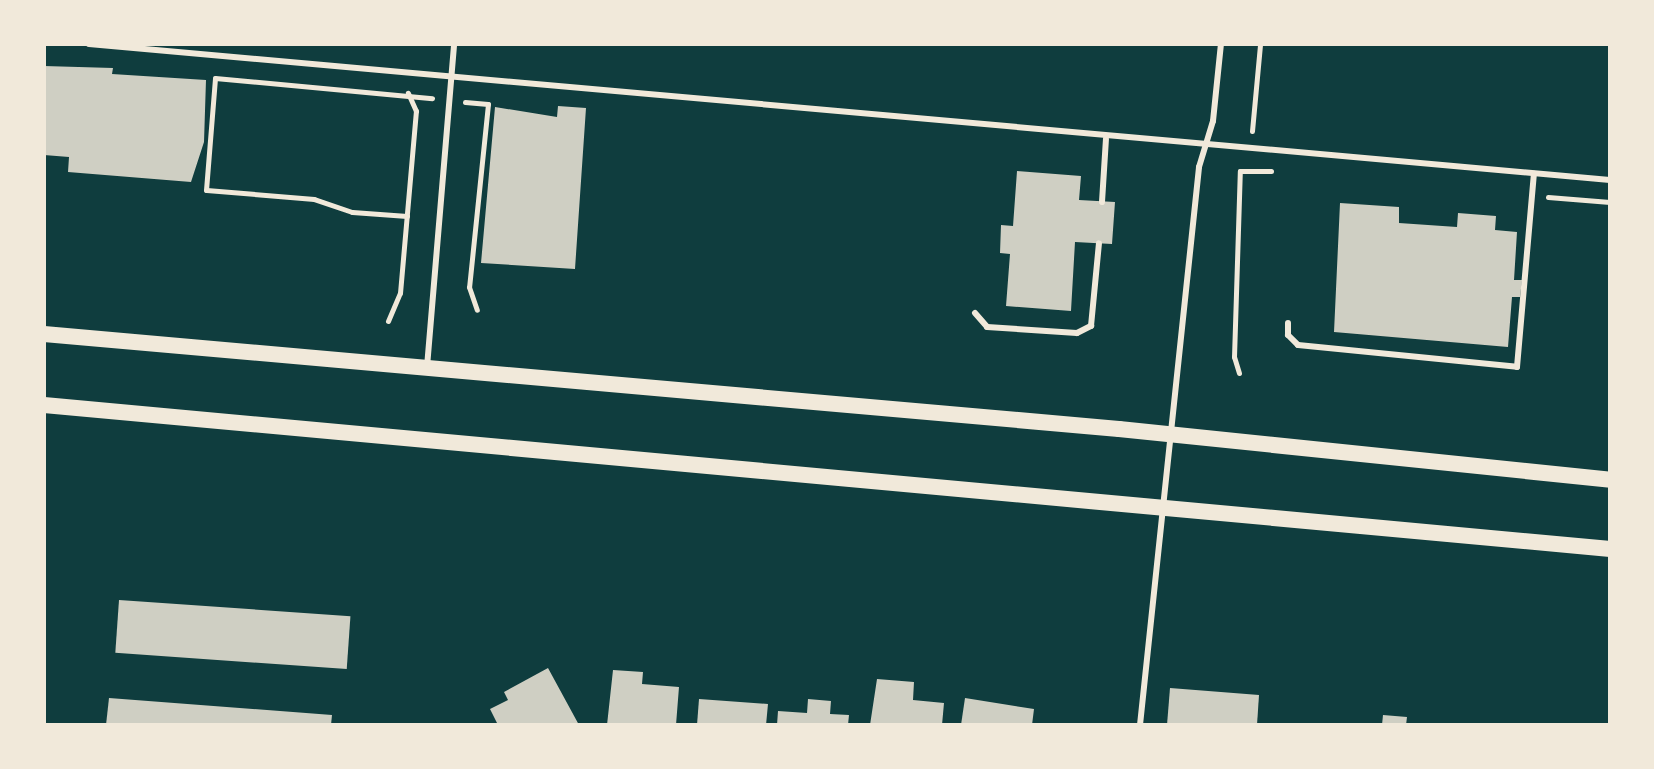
<!DOCTYPE html>
<html>
<head>
<meta charset="utf-8">
<style>
	body { margin:0 }
	#map { position:relative; width:1654px; height:769px; overflow:hidden; background:#0f3d3e; font-family:Bitter,serif }
	div>[style] { position:absolute }
	.building>* { inset:0; background:#cfcfc3; transform-origin:0 0 }
	.path>* { height:5px; margin:-2.5px; padding:0 2.5px; transform-origin:2.5px; border-radius:2.5px; background:#f1e9da }
	.service>* { height:6px; margin:-3px; padding:0 3px; transform-origin:3px; border-radius:3px; background:#f1e9da }
	.secondary>* { height:16px; margin:-8px; padding:0 8px; transform-origin:8px; border-radius:8px; background:#f1e9da }
	span { translate:-50% -50%; white-space:nowrap; text-align:center; line-height:1.15; -webkit-text-stroke:8px #f1e9da; paint-order:stroke }
	.frame { position:absolute; inset:0; border:46px solid #f1e9da; pointer-events:none }
</style>
</head>
<body>
<div id="map">
	<div class="building">
		<div style="clip-path:polygon(44px 66px,113px 68px,112px 74px,206px 80px,204px 142px,191px 182px,68px 172px,69px 157px,44px 155px)"></div>
		<div style="clip-path:polygon(558px 106px,586px 108px,575px 269px,481px 263px,495px 107px,557px 117px)"></div>
		<div style="clip-path:polygon(1017px 171px,1081px 176px,1079px 200px,1115px 202px,1112px 244px,1075px 242px,1071px 311px,1006px 306px,1010px 254px,1000px 253px,1001px 225px,1013px 226px)"></div>
		<div style="clip-path:polygon(1340px 203px,1399px 207px,1399px 223px,1457px 227px,1458px 213px,1496px 216px,1495px 230px,1517px 232px,1514px 280px,1522px 280px,1520px 297px,1512px 297px,1508px 347px,1334px 332px)"></div>
		<div style="left:119px;top:600px;width:232px;height:53px;rotate:4deg"></div>
		<div style="clip-path:polygon(548px 668px,579px 725px,498px 725px,490px 709px,508px 700px,504px 692px)"></div>
		<div style="clip-path:polygon(613px 670px,643px 672px,642px 684px,679px 687px,676px 725px,607px 725px)"></div>
		<div style="clip-path:polygon(877px 679px,914px 682px,913px 700px,944px 703px,942px 725px,870px 725px)"></div>
		<div style="clip-path:polygon(1170px 688px,1259px 695px,1257px 725px,1167px 725px)"></div>
		<div style="clip-path:polygon(109px 698px,332px 715px,331px 725px,106px 725px)"></div>
		<div style="clip-path:polygon(965px 698px,1034px 709px,1032px 725px,961px 725px)"></div>
		<div style="clip-path:polygon(699px 699px,768px 704px,766px 725px,697px 725px)"></div>
		<div style="clip-path:polygon(808px 699px,831px 701px,830px 714px,849px 715px,848px 725px,777px 725px,778px 711px,807px 713px)"></div>
		<div style="clip-path:polygon(1383px 715px,1407px 717px,1406px 725px,1382px 725px)"></div>
	</div>
	<div class="path">
		<div style="left:465px;top:102px;width:23px;rotate:5deg"></div>
		<div style="left:488px;top:104px;width:184px;rotate:95.9deg"></div>
		<div style="left:469px;top:287px;width:24px;rotate:71deg"></div>
		<div style="left:1252px;top:131px;width:87px;rotate:-84.7deg"></div>
		<div style="left:1240px;top:171px;width:31px"></div>
		<div style="left:1548px;top:197px;width:62px;rotate:4.6deg"></div>
		<div style="left:407px;top:216px;width:55px;rotate:-175.8deg"></div>
		<div style="left:352px;top:212px;width:40px;rotate:-161.1deg"></div>
		<div style="left:314px;top:199px;width:108px;rotate:-175.2deg"></div>
		<div style="left:206px;top:190px;width:112px;rotate:-85.4deg"></div>
		<div style="left:215px;top:78px;width:218px;rotate:5.3deg"></div>
		<div style="left:388px;top:321px;width:30px;rotate:-67deg"></div>
		<div style="left:400px;top:293px;width:183px;rotate:-85deg"></div>
		<div style="left:416px;top:111px;width:20px;rotate:-114deg"></div>
		<div style="left:1239px;top:373px;width:17px;rotate:-107deg"></div>
		<div style="left:1234px;top:357px;width:186px;rotate:-88.2deg"></div>
	</div>
	<div class="service">
		<div style="left:89px;top:44px;width:1527px;rotate:5.11deg"></div>
		<div style="left:1102px;top:202px;width:63px;rotate:-86.4deg"></div>
		<div style="left:975px;top:313px;width:18px;rotate:49deg"></div>
		<div style="left:987px;top:327px;width:90px;rotate:3.8deg"></div>
		<div style="left:1077px;top:333px;width:16px;rotate:-27deg"></div>
		<div style="left:1091px;top:326px;width:83px;rotate:-84.5deg"></div>
		<div style="left:1288px;top:323px;width:12px;rotate:90deg"></div>
		<div style="left:1288px;top:335px;width:14px;rotate:45deg"></div>
		<div style="left:1298px;top:345px;width:220px;rotate:5.7deg"></div>
		<div style="left:1517px;top:367px;width:194px;rotate:-85deg"></div>
		<div style="left:427px;top:367px;width:324px;rotate:-85.2deg"></div>
		<div style="left:1140px;top:725px;width:561px;rotate:-83.96deg"></div>
		<div style="left:1199px;top:167px;width:48px;rotate:-73.1deg"></div>
		<div style="left:1213px;top:121px;width:77px;rotate:-84.1deg"></div>
	</div>
	<div class="secondary">
		<div style="left:44px;top:334px;width:1079px;rotate:5.05deg"></div>
		<div style="left:1119px;top:429px;width:494px;rotate:5.9deg"></div>
		<div style="left:44px;top:405px;width:1573px;rotate:5.25deg"></div>
	</div>
	<div class="frame"></div>
</div>
</body>
</html>
